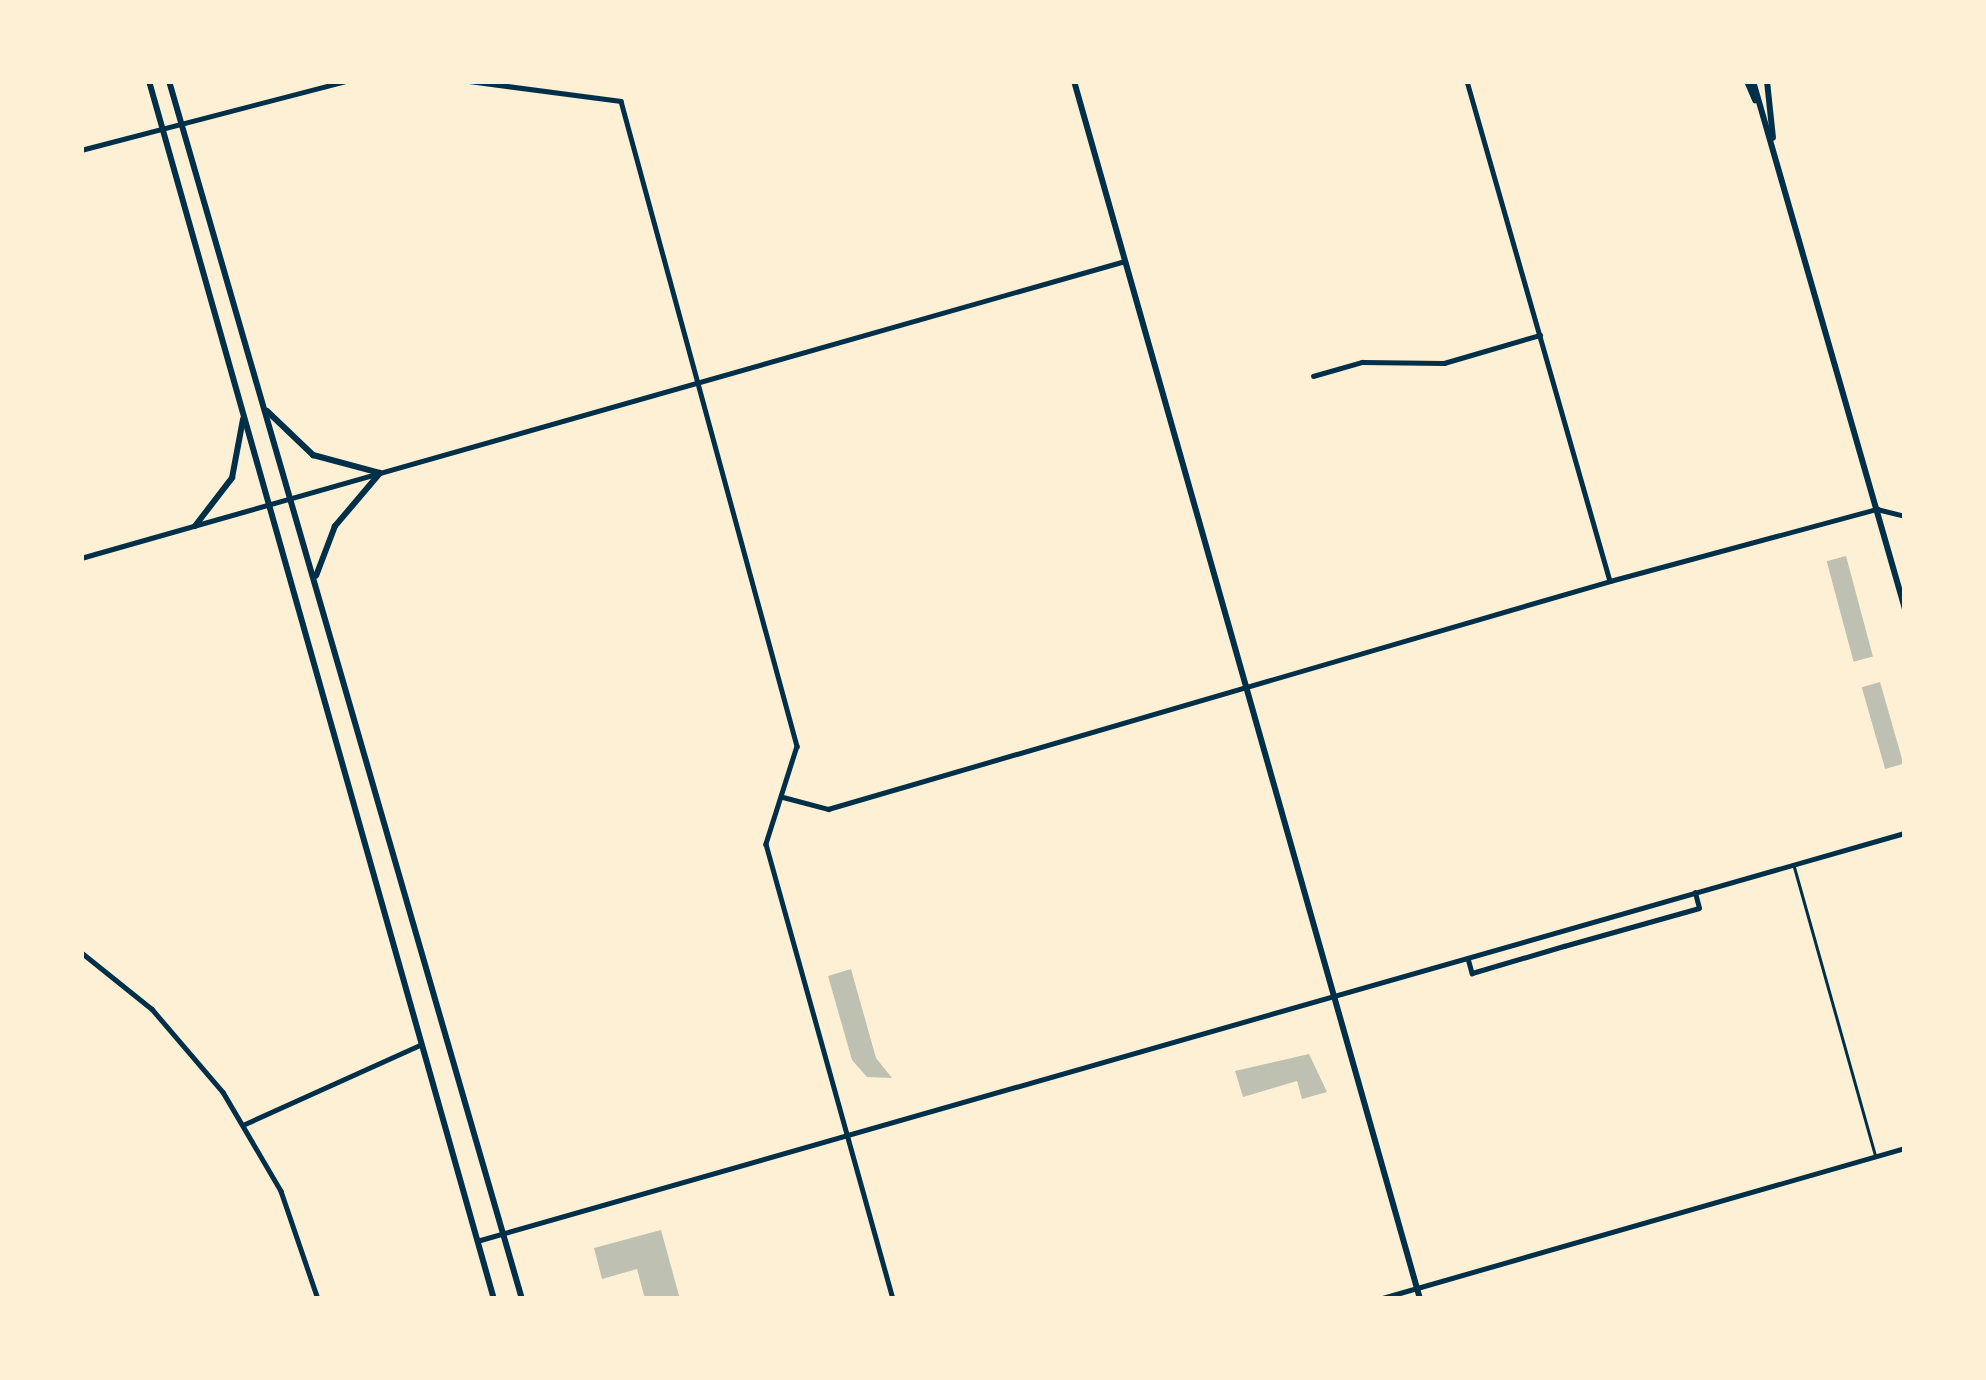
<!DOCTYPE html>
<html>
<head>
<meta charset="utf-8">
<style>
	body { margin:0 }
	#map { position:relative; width:1986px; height:1380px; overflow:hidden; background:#fdf0d5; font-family:Jost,sans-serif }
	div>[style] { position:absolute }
	.building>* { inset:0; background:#bec0b2; transform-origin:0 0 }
	.pedestrian>* { height:3px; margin:-1.5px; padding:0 1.5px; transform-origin:1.5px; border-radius:1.5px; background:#003049 }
	.minor>* { height:4.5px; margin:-2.25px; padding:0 2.25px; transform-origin:2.25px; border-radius:2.25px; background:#003049 }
	.tertiary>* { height:4.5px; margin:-2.25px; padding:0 2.25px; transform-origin:2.25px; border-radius:2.25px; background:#003049 }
	.secondary>* { height:6px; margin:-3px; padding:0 3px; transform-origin:3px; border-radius:3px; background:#003049 }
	span { translate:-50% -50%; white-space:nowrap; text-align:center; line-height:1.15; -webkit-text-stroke:10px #fdf0d5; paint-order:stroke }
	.frame { position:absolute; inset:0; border:84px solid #fdf0d5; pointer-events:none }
</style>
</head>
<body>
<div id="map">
	<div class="building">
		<div style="left:1846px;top:556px;width:104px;height:20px;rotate:75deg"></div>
		<div style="left:1880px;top:682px;width:85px;height:19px;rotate:74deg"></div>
		<div style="clip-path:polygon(851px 969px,876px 1058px,892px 1078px,867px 1077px,852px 1060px,828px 976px)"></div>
		<div style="clip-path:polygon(1309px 1054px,1327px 1092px,1302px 1099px,1297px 1081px,1243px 1097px,1235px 1071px)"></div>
		<div style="clip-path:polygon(661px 1230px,680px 1299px,645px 1299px,637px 1269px,602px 1279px,594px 1248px)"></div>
	</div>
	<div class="pedestrian">
		<div style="left:1794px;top:867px;width:300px;rotate:74.3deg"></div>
	</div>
	<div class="minor">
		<div style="left:469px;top:81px;width:153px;rotate:7.5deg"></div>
		<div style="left:621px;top:101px;width:669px;rotate:74.74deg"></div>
		<div style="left:797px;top:746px;width:103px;rotate:107.6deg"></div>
		<div style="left:766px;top:844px;width:472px;rotate:74.4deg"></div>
		<div style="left:1467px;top:81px;width:520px;rotate:74.04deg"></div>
		<div style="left:81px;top:150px;width:274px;rotate:-14.6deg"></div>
		<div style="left:1313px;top:376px;width:51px;rotate:-15.9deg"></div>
		<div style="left:1362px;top:362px;width:82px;rotate:0.7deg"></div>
		<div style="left:1444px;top:363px;width:100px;rotate:-16.3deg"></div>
		<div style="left:783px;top:797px;width:47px;rotate:14.9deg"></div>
		<div style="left:828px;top:809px;width:815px;rotate:-16.25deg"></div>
		<div style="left:1610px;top:581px;width:277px;rotate:-15.1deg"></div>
		<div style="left:1877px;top:509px;width:29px;rotate:14deg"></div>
		<div style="left:1468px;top:958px;width:16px;rotate:75deg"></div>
		<div style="left:1472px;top:973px;width:96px;rotate:-16.4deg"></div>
		<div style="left:1564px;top:946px;width:140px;rotate:-15.7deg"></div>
		<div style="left:1699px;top:908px;width:16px;rotate:-105deg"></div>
		<div style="left:245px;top:1124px;width:192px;rotate:-24.3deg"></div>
		<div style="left:1379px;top:1299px;width:547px;rotate:-16.02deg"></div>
	</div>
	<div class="tertiary">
		<div style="left:81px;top:558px;width:1085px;rotate:-15.88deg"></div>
		<div style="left:81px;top:952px;width:91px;rotate:38.8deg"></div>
		<div style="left:152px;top:1009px;width:109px;rotate:49.5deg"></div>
		<div style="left:223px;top:1092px;width:115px;rotate:59.6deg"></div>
		<div style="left:281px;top:1191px;width:114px;rotate:71.1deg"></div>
		<div style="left:477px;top:1241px;width:1485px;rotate:-15.95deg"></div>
	</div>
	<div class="secondary">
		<div style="left:149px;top:81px;width:1266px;rotate:74.19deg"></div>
		<div style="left:169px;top:81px;width:1268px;rotate:73.84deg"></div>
		<div style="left:1074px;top:81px;width:1266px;rotate:74.14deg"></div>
		<div style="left:1747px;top:81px;width:21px;rotate:67deg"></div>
		<div style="left:1753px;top:81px;width:549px;rotate:73.94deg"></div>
		<div style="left:1767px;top:81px;width:57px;rotate:84deg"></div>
		<div style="left:267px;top:411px;width:64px;rotate:43.7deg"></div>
		<div style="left:313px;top:455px;width:69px;rotate:15deg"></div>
		<div style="left:380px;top:473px;width:70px;rotate:130.3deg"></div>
		<div style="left:335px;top:526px;width:53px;rotate:110.8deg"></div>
		<div style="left:195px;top:526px;width:61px;rotate:-52.4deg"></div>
		<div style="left:232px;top:478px;width:60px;rotate:-79.4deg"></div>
	</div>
	<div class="frame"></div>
</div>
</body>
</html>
